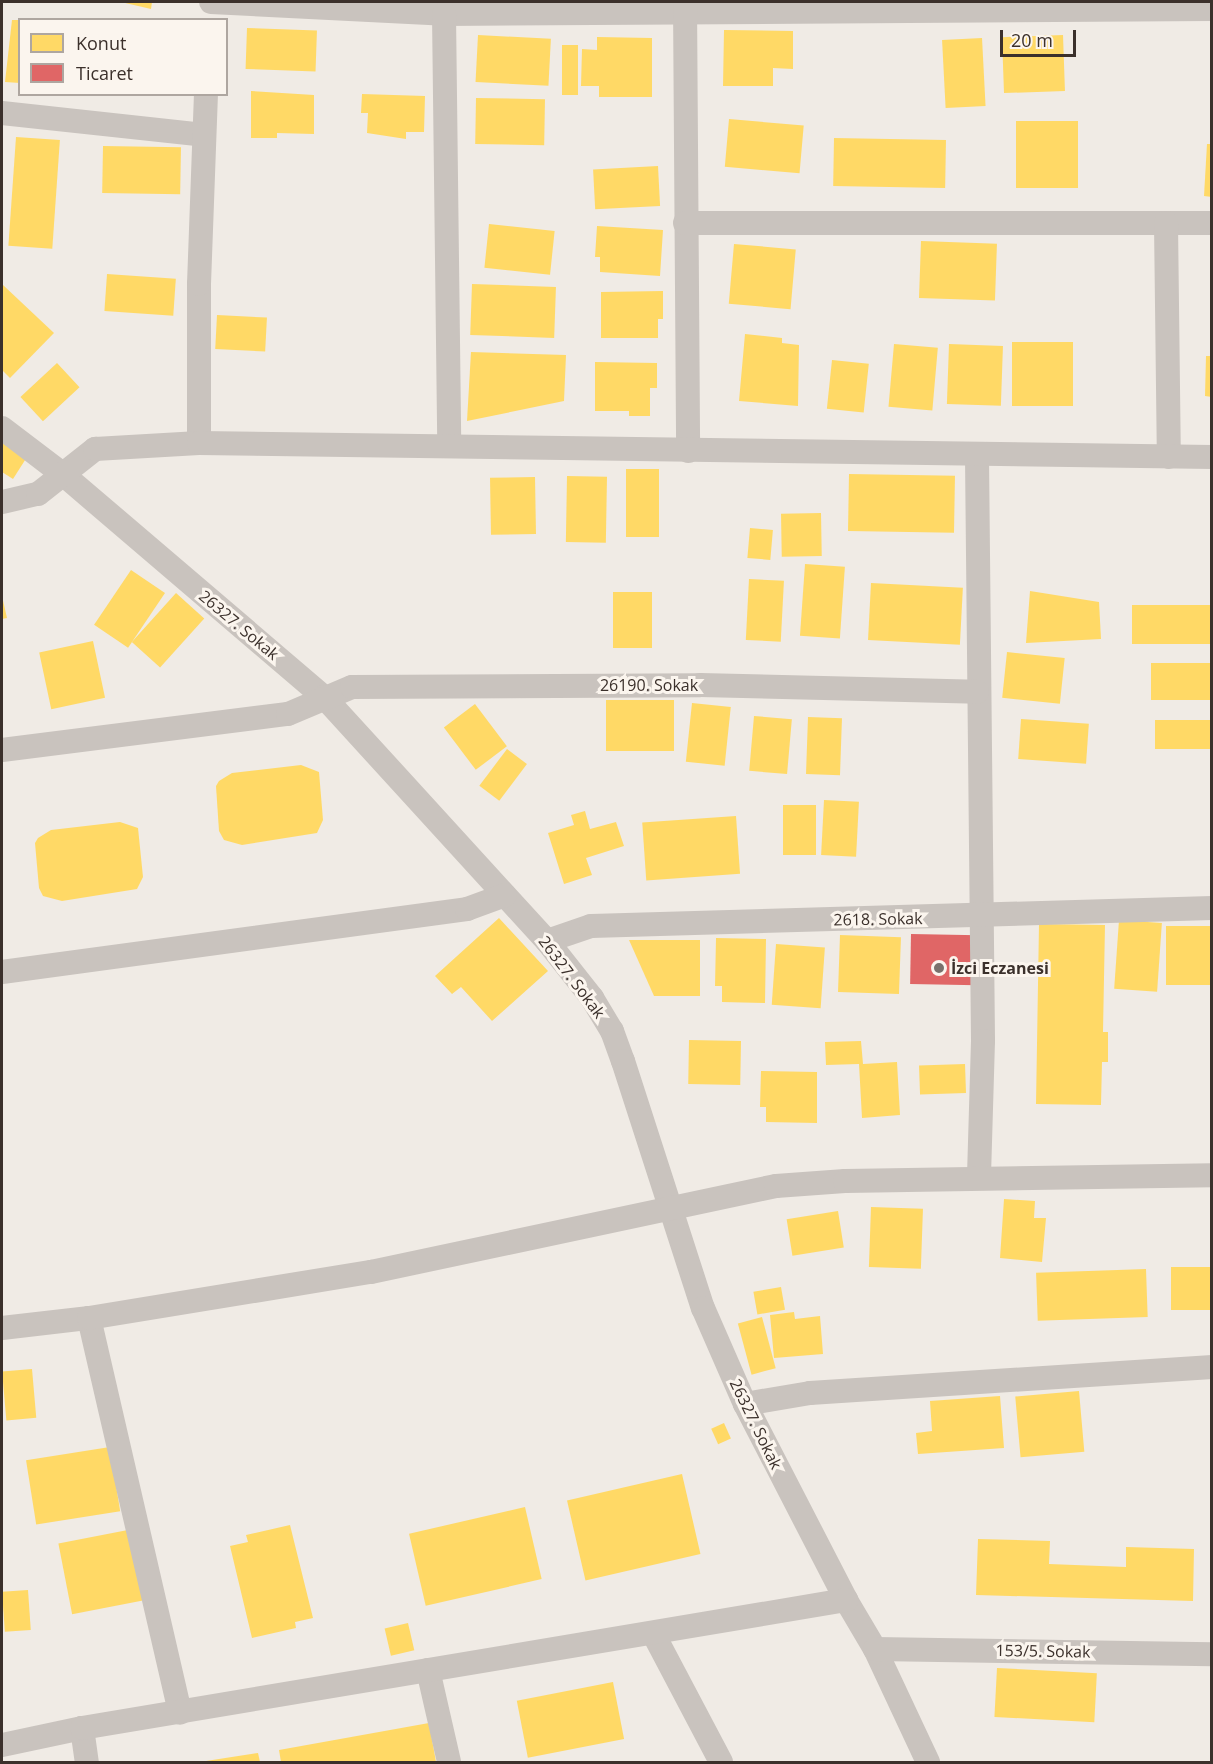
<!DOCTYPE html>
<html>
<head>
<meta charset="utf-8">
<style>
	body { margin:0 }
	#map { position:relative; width:1213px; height:1764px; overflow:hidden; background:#f0ebe5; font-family:"Open Sans",sans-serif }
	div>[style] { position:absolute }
	.homes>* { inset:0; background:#ffd966; transform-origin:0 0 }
	.shops>* { inset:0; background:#e06666; transform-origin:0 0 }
	.street>* { height:24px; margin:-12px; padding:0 12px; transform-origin:12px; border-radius:12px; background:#c9c3be }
	.dots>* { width:16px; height:16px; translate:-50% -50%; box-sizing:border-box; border:3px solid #fbf5ee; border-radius:50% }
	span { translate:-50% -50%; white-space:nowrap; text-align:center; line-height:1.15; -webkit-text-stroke:6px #fbf5ee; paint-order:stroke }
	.street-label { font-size:16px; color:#3b302b }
	.poi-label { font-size:16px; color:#3b302b; font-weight:700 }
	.left { translate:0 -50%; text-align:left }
	.frame { position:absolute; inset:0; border:3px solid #3b302b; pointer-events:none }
	.legend { position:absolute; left:18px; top:18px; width:210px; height:78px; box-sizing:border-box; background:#fbf5ee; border:2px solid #aea6a0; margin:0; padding:8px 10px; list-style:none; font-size:18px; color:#3b302b }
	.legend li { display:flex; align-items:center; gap:12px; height:30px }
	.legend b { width:30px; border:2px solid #aea6a0 }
	.scale { position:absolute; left:1000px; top:30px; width:76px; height:27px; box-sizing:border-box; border:3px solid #3b302b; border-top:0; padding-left:8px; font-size:18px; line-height:21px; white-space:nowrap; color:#3b302b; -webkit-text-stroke:4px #fbf5ee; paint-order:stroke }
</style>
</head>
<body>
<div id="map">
	<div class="homes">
		<div style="clip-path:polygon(121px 2px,152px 2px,151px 9px)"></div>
		<div style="clip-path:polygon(12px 20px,20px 20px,20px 83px,5px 82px)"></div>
		<div style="left:247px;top:28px;width:70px;height:41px;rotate:2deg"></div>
		<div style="clip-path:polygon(724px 30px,793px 31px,793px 69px,773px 68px,773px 86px,723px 86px)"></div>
		<div style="left:478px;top:35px;width:73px;height:47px;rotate:3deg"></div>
		<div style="left:1063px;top:35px;width:56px;height:61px;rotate:88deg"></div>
		<div style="clip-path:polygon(597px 37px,652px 38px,652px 97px,599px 97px,599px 86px,581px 86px,582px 49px,597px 50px)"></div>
		<div style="left:982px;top:38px;width:68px;height:40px;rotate:87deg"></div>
		<div style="left:562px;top:45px;width:16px;height:50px"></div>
		<div style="clip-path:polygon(251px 91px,314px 95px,314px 134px,277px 133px,277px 138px,251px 138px)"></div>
		<div style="clip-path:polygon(362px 94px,425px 96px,424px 132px,406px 132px,406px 139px,367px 133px,368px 113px,361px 113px)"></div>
		<div style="left:476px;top:98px;width:69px;height:46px;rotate:1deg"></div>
		<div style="left:729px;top:119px;width:75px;height:48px;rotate:5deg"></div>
		<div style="left:1016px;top:121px;width:62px;height:67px"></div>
		<div style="left:16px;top:137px;width:44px;height:109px;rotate:4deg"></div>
		<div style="left:834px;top:138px;width:112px;height:48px;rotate:1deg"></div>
		<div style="clip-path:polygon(1207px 144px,1212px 144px,1212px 197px,1204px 196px)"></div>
		<div style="left:103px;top:146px;width:78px;height:47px;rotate:1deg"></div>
		<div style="left:658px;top:166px;width:40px;height:65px;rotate:87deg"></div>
		<div style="left:489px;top:224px;width:66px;height:44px;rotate:6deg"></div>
		<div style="clip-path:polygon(597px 226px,663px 230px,660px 276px,600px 272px,600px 257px,595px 257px)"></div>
		<div style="left:921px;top:241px;width:76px;height:57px;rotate:2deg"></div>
		<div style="left:734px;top:244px;width:62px;height:60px;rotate:5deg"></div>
		<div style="left:107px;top:274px;width:69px;height:37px;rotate:4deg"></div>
		<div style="left:472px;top:284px;width:84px;height:51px;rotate:2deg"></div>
		<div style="clip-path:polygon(3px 285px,54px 333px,10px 378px,2px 370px)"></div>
		<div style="clip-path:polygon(663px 291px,663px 319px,658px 319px,658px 338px,601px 338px,601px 292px)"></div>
		<div style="left:217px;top:315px;width:50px;height:34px;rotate:3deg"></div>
		<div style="clip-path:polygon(745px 334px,782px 338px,782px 343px,799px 345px,798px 406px,739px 401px)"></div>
		<div style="left:1073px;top:342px;width:64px;height:61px;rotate:90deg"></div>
		<div style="left:894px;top:344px;width:44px;height:63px;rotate:5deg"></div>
		<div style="left:949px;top:344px;width:54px;height:60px;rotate:2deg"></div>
		<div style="clip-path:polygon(471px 352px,566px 355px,564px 401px,467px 421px)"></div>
		<div style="clip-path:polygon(1206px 356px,1212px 356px,1212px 397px,1205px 396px)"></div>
		<div style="left:832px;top:360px;width:37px;height:49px;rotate:6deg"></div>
		<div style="clip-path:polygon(595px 362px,657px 363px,657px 388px,650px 388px,650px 416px,629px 416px,629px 411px,595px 411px)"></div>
		<div style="left:57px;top:363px;width:33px;height:50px;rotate:47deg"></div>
		<div style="clip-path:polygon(2px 440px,27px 457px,13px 479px,2px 472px)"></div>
		<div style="left:626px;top:469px;width:33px;height:68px"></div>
		<div style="left:849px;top:474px;width:106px;height:57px;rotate:1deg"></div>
		<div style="left:567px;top:476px;width:40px;height:66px;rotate:1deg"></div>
		<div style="left:535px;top:477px;width:57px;height:45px;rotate:89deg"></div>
		<div style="left:821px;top:513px;width:43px;height:40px;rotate:89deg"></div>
		<div style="left:750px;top:528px;width:23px;height:30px;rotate:5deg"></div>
		<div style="left:805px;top:564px;width:40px;height:72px;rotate:4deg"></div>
		<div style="left:131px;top:570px;width:41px;height:66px;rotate:34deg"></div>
		<div style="left:749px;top:579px;width:35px;height:61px;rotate:3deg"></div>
		<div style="left:871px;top:583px;width:92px;height:57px;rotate:3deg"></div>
		<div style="clip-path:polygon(1030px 591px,1099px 602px,1101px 639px,1026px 643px)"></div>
		<div style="left:613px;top:592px;width:39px;height:56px"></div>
		<div style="left:176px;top:593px;width:38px;height:66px;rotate:42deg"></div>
		<div style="clip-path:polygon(2px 596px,7px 618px,2px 619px)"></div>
		<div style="left:1212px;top:605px;width:39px;height:80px;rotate:90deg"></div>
		<div style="left:93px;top:641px;width:58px;height:55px;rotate:78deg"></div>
		<div style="left:1007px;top:652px;width:58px;height:46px;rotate:6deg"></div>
		<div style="left:1212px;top:663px;width:37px;height:61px;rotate:90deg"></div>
		<div style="left:606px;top:700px;width:68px;height:51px"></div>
		<div style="left:692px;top:703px;width:39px;height:59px;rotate:6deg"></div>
		<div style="left:475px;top:704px;width:53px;height:39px;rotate:53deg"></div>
		<div style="left:754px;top:716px;width:38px;height:55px;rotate:5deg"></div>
		<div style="left:808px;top:717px;width:34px;height:57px;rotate:2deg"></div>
		<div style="left:1021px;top:719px;width:68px;height:40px;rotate:4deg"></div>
		<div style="left:1212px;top:720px;width:29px;height:57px;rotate:90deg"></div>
		<div style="left:507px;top:749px;width:25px;height:46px;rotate:37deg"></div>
		<div style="clip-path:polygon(301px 765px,319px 772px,323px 820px,317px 833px,242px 845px,224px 840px,219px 831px,216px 786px,219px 781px,232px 773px)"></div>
		<div style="left:824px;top:800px;width:35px;height:55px;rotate:3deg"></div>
		<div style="left:783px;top:805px;width:33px;height:50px"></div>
		<div style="clip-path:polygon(585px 811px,590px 829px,616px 822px,624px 846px,586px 858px,592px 875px,564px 884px,548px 833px,574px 825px,571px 815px)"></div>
		<div style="left:736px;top:816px;width:58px;height:94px;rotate:86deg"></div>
		<div style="clip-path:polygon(120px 822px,138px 828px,143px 877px,137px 889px,62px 901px,43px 896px,39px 888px,35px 843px,38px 838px,51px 830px)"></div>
		<div style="clip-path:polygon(499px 918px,548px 971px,492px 1021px,461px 987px,452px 994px,435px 976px)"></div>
		<div style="left:1119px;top:920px;width:43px;height:69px;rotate:4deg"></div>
		<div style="clip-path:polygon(1039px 924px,1105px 925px,1103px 1032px,1108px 1032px,1108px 1062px,1102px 1062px,1101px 1105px,1036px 1104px)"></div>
		<div style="left:1166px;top:926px;width:46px;height:59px"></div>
		<div style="left:840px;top:935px;width:61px;height:57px;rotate:2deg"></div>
		<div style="clip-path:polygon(716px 938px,766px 939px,765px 1003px,722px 1002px,722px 986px,715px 986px)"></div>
		<div style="clip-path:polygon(629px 940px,700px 940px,700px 996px,654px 996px)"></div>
		<div style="left:776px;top:944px;width:49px;height:61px;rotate:4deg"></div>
		<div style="left:689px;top:1040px;width:52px;height:44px;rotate:1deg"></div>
		<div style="clip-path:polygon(861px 1041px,863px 1064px,897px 1062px,900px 1115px,862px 1118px,859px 1064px,826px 1065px,825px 1042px)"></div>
		<div style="left:965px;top:1064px;width:29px;height:46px;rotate:88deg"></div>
		<div style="clip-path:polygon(761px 1071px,817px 1072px,817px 1123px,766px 1122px,766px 1107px,760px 1107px)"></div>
		<div style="clip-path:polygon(1004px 1199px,1035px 1201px,1034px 1218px,1046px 1218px,1042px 1262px,1000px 1258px)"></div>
		<div style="left:871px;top:1207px;width:52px;height:60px;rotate:2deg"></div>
		<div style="left:838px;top:1211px;width:37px;height:52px;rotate:81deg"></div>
		<div style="left:1171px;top:1267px;width:41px;height:43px"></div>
		<div style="left:1146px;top:1269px;width:48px;height:110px;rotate:88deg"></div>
		<div style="left:781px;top:1287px;width:23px;height:28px;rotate:80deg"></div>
		<div style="clip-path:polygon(794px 1312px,795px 1319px,820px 1316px,823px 1354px,774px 1358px,770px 1315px)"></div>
		<div style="left:762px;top:1317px;width:53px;height:25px;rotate:75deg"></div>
		<div style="left:32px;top:1369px;width:49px;height:30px;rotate:85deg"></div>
		<div style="left:1079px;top:1391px;width:61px;height:64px;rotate:85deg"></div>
		<div style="clip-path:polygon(1000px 1396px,1004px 1448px,918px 1454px,916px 1433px,932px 1431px,930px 1401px)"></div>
		<div style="left:724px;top:1423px;width:17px;height:14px;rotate:66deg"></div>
		<div style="left:110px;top:1447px;width:65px;height:85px;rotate:81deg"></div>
		<div style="left:682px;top:1474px;width:82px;height:118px;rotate:77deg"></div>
		<div style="left:525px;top:1507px;width:74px;height:119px;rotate:77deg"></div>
		<div style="clip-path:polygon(290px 1525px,313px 1618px,295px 1622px,296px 1628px,252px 1638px,230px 1546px,248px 1542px,246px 1535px)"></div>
		<div style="left:133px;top:1529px;width:72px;height:76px;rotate:79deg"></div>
		<div style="clip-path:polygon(978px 1539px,1050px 1541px,1049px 1564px,1126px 1567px,1126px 1547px,1194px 1549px,1193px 1601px,976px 1595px)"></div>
		<div style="left:28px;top:1590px;width:40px;height:26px;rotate:86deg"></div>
		<div style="left:408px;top:1623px;width:28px;height:24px;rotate:77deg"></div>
		<div style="left:997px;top:1668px;width:100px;height:49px;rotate:3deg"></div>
		<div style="left:613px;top:1682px;width:58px;height:98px;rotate:79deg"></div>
		<div style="clip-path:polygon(429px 1723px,436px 1762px,281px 1762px,279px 1750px)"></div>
		<div style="clip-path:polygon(258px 1753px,260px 1762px,206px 1762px,206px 1761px)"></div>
	</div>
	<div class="shops">
		<div style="left:911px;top:934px;width:67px;height:50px;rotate:1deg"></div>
	</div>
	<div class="street">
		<div style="left:211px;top:2px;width:233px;rotate:2.9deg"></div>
		<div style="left:444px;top:14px;width:768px;rotate:-0.37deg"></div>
		<div style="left:685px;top:2px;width:449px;rotate:89.6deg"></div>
		<div style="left:444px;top:14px;width:432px;rotate:89.3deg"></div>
		<div style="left:2px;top:113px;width:203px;rotate:6.2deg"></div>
		<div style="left:685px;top:223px;width:527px"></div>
		<div style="left:1166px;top:223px;width:234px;rotate:89.3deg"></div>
		<div style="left:2px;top:428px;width:79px;rotate:37.3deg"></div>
		<div style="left:65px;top:476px;width:340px;rotate:40.5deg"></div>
		<div style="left:324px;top:697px;width:331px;rotate:47.6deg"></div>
		<div style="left:547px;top:941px;width:73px;rotate:51.7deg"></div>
		<div style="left:592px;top:998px;width:39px;rotate:59deg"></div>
		<div style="left:612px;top:1031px;width:32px;rotate:70deg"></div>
		<div style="left:623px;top:1061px;width:260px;rotate:72.1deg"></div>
		<div style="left:703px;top:1308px;width:105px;rotate:66.4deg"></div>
		<div style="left:745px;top:1404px;width:220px;rotate:62.7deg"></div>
		<div style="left:846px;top:1600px;width:57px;rotate:59.4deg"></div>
		<div style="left:875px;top:1649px;width:125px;rotate:64.9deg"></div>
		<div style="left:199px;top:443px;width:159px;rotate:-90deg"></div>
		<div style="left:199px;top:284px;width:190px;rotate:-87.9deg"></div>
		<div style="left:977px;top:457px;width:584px;rotate:89.41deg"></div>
		<div style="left:983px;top:1041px;width:137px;rotate:91.7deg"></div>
		<div style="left:2px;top:502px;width:37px;rotate:-13deg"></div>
		<div style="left:38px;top:494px;width:73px;rotate:-38.3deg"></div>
		<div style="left:95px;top:449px;width:104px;rotate:-3.3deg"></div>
		<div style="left:199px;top:443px;width:1013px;rotate:0.79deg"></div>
		<div style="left:2px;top:750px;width:288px;rotate:-7.2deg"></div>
		<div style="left:288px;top:714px;width:69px;rotate:-22.9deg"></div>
		<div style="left:352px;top:687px;width:348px;rotate:-0.3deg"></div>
		<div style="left:700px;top:685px;width:277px;rotate:1.4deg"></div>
		<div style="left:547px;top:941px;width:46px;rotate:-18.8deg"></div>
		<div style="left:591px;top:926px;width:621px;rotate:-1.66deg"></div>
		<div style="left:2px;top:972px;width:469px;rotate:-7.7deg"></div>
		<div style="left:467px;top:909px;width:40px;rotate:-20.2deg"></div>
		<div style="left:89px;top:1318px;width:405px;rotate:77deg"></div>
		<div style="left:2px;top:1328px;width:88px;rotate:-6.6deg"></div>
		<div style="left:89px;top:1318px;width:286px;rotate:-9.3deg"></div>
		<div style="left:371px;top:1272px;width:414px;rotate:-12deg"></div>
		<div style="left:776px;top:1186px;width:69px;rotate:-4.1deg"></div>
		<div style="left:845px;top:1181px;width:367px;rotate:-0.9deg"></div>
		<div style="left:745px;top:1404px;width:66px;rotate:-9.6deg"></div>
		<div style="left:810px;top:1393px;width:403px;rotate:-3.7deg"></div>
		<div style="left:653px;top:1633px;width:146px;rotate:62.2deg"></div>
		<div style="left:875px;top:1649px;width:337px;rotate:0.9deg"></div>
		<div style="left:428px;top:1670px;width:94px;rotate:77.1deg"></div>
		<div style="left:82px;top:1728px;width:34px;rotate:82deg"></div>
		<div style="left:2px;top:1745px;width:82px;rotate:-12deg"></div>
		<div style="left:82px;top:1728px;width:775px;rotate:-9.51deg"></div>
	</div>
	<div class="dots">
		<div style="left:939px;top:968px;background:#7a716c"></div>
	</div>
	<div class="street-label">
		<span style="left:239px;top:625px;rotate:40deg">26327. Sokak</span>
		<span style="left:649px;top:685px">26190. Sokak</span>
		<span style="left:878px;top:919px;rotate:-1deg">2618. Sokak</span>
		<span style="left:572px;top:977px;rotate:53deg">26327. Sokak</span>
		<span style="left:756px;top:1424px;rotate:64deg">26327. Sokak</span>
		<span style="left:1043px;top:1651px;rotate:1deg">153/5. Sokak</span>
	</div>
	<div class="poi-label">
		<span class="left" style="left:951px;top:968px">İzci Eczanesi</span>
	</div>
	<div class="frame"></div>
	<ul class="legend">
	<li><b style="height:16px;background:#ffd966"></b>Konut</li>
	<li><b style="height:16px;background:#e06666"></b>Ticaret</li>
	</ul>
	<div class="scale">20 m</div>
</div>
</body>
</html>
